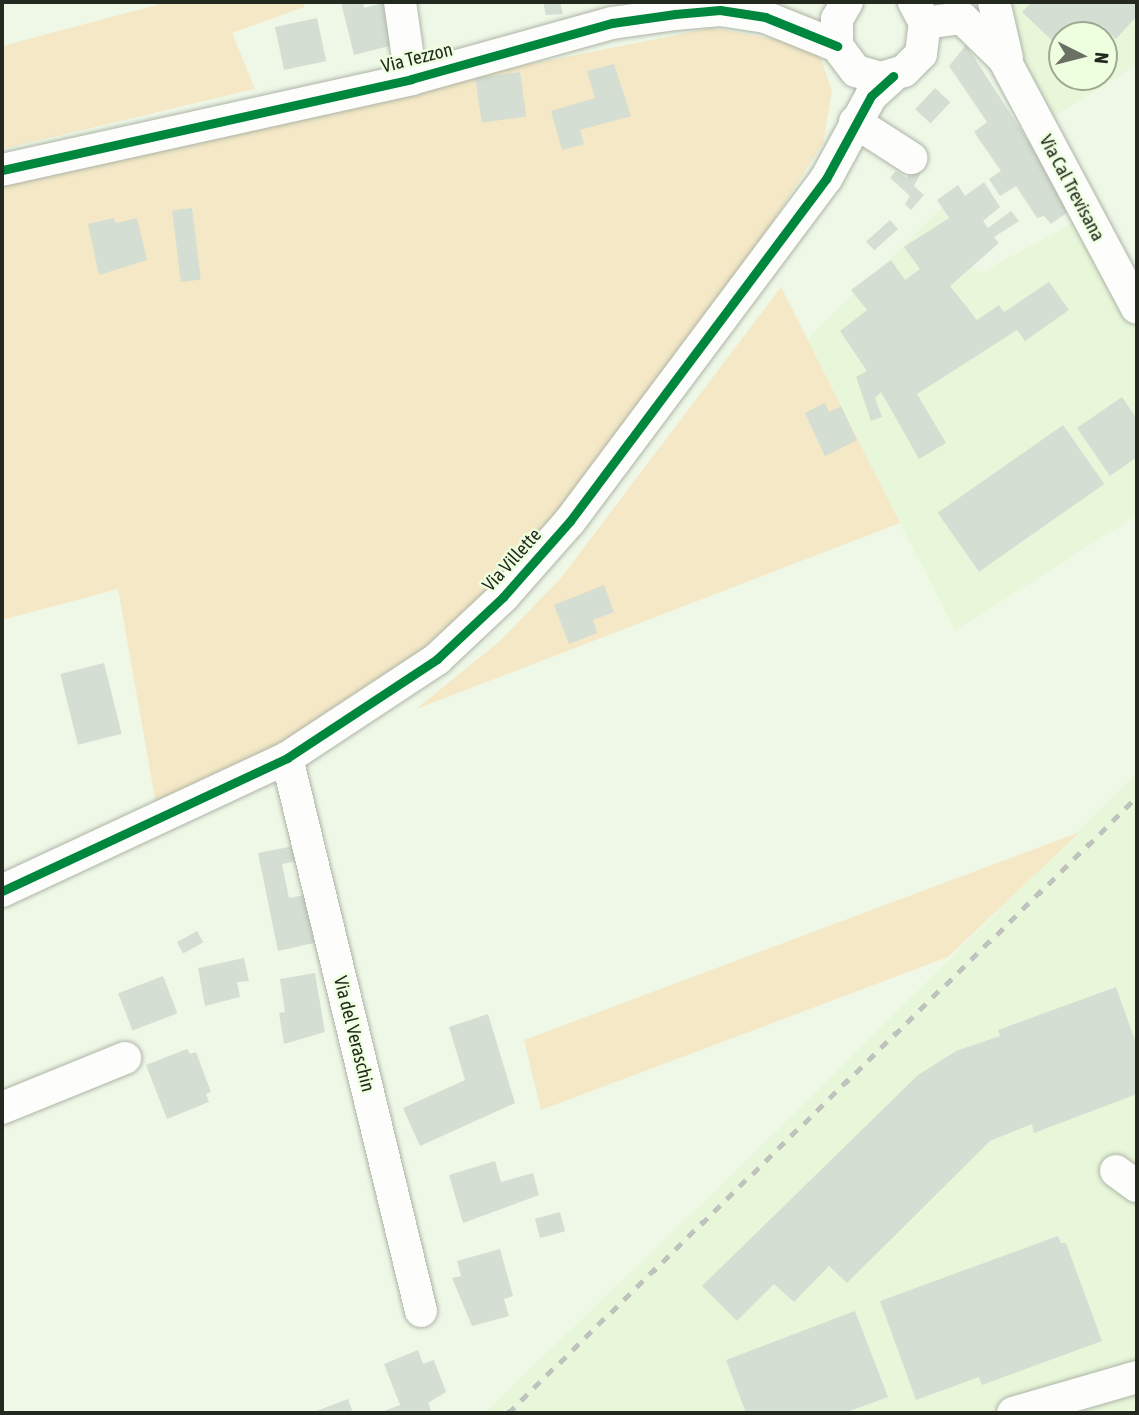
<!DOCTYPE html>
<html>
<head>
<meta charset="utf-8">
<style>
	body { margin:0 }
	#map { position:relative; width:1139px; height:1415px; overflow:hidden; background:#eff8e7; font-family:"Asap Condensed",sans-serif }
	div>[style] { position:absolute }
	.built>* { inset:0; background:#e8f7da }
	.green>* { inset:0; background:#f4e8c6 }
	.building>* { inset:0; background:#d4ded2; transform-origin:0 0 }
	.roads { filter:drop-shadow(0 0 2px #adb4a7) drop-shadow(0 0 2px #adb4a7) }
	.minor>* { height:32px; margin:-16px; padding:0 16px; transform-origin:16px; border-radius:16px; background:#fdfefb }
	.rail>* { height:5px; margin-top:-2.5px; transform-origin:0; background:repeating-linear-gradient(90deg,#c0c2be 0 9px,transparent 0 18px) }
	.cycleway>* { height:9px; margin:-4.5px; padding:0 4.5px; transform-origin:4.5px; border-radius:4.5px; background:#00873e }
	span { translate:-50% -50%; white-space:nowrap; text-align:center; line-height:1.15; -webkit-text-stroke:5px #eeffe0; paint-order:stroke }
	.street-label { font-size:19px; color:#23291e }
	.frame { position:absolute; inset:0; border:4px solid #23291e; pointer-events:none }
	.north { position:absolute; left:1048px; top:21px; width:70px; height:70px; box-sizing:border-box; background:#eeffe0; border:2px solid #9da992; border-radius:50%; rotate:96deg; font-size:19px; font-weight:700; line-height:28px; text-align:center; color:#23291e }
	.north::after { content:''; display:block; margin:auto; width:24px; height:32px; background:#6a7164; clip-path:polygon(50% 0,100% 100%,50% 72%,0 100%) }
</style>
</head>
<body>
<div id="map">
	<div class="built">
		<div style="clip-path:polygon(evenodd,999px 2px,1137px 2px,1137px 65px,1053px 117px,990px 12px,999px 2px,1062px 35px,1104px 35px,1104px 77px,1062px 77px,1062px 35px)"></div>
		<div style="clip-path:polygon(942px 208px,979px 274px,1075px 222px,1137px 330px,1137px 515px,955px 631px,807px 339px)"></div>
		<div style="clip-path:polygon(1137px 773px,1137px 1413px,484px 1413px,741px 1166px)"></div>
	</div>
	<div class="green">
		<div style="clip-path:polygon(168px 2px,304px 2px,304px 7px,232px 33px,255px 89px,2px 149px,2px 46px)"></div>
		<div style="clip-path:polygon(712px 28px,785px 41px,820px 56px,832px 91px,823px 143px,743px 268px,529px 552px,472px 611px,405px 667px,282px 749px,156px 804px,118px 589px,2px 620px,2px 184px,460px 78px)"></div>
		<div style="clip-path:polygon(781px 287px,900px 523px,416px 709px,500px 641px,561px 578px)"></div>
		<div style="clip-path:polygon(1080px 832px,948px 957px,541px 1110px,524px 1040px)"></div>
	</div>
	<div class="building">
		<div style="clip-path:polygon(341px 2px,363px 2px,364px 8px,387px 2px,397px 44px,354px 55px)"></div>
		<div style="clip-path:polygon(543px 2px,560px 2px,563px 14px,546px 15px)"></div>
		<div style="clip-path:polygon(1032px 2px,1137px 2px,1137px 16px,1116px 39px,1102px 26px,1094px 35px,1062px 35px,1062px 50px,1022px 12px)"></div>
		<div style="left:317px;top:18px;width:44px;height:43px;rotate:78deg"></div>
		<div style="clip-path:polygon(966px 45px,1072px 209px,1051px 224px,1044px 216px,1037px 218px,1016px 186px,1000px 196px,989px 179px,1001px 171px,974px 132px,987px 122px,949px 66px)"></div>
		<div style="clip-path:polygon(614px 64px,631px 116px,580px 130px,584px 144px,562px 150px,551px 111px,595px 98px,587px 71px)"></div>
		<div style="left:520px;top:72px;width:45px;height:45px;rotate:82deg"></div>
		<div style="left:935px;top:88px;width:21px;height:29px;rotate:43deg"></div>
		<div style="clip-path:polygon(915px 166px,922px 170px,914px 186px,924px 195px,911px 210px,905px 204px,910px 196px,890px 178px,896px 171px,907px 178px)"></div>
		<div style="clip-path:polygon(984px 182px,1000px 207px,983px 221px,988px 228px,1011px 211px,1019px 221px,994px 237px,999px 243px,950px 286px,977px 320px,999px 305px,1004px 312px,1049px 282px,1069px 310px,1025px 341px,1017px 330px,917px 394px,946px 443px,919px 459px,881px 392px,875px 398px,882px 417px,871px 421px,856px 377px,867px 371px,840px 331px,867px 310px,851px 290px,891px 260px,905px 280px,920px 269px,904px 247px,949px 218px,937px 200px,958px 185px,965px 196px)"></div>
		<div style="left:192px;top:208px;width:72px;height:20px;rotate:83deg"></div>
		<div style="clip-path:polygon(114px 218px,116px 223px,137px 218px,147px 260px,99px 275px,88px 224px)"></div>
		<div style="left:890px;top:220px;width:12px;height:32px;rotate:48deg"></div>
		<div style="clip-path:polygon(1122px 397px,1137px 419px,1137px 457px,1110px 476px,1077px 428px)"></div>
		<div style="clip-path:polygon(825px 403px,829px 412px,841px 406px,857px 440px,825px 456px,805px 413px)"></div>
		<div style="left:1063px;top:425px;width:72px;height:153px;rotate:55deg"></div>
		<div style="clip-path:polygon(604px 585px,614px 612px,593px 620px,597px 633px,569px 644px,554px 605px)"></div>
		<div style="left:104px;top:663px;width:73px;height:45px;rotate:76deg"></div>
		<div style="clip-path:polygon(294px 846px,297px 861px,282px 864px,289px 898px,305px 895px,314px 943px,278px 951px,258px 853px)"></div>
		<div style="left:197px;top:931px;width:13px;height:23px;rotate:61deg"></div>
		<div style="clip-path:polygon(244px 958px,249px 981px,237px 982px,240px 997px,205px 1006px,198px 968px)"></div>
		<div style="clip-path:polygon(315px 973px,325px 1032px,284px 1044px,279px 1013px,285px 1012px,280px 979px)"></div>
		<div style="left:163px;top:976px;width:40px;height:48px;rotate:69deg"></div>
		<div style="clip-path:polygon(1116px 987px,1137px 1046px,1137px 1094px,1034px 1133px,1032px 1124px,990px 1141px,847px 1283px,829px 1266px,794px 1302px,774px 1284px,737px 1321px,702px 1286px,918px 1075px,956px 1051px,1000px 1036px,998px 1030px)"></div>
		<div style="clip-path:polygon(488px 1014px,515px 1103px,420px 1146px,403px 1108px,465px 1080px,449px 1027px)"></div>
		<div style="clip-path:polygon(187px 1049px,190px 1054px,196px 1052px,211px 1092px,206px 1094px,209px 1102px,167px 1119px,146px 1065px)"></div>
		<div style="clip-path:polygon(495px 1161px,501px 1182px,533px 1173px,539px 1195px,463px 1223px,449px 1175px)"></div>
		<div style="left:560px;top:1212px;width:20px;height:26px;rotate:75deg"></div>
		<div style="clip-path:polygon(1058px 1236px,1061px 1243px,1066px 1243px,1102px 1341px,982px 1385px,979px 1377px,916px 1400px,880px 1301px)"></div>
		<div style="clip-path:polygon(500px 1249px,513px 1296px,504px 1299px,509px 1316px,472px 1326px,452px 1278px,461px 1276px,457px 1261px)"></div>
		<div style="clip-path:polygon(855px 1311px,888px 1397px,844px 1413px,746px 1413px,726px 1360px)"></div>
		<div style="clip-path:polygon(418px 1350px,423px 1364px,434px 1360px,446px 1392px,428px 1403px,432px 1413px,379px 1413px,400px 1405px,384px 1364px)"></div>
		<div style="clip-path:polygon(348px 1399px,353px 1413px,311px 1413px)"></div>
	</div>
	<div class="roads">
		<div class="minor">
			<div style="left:400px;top:2px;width:78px;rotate:81.9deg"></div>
			<div style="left:847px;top:2px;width:20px;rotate:120deg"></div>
			<div style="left:837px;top:19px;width:27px;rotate:90deg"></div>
			<div style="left:837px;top:46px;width:31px;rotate:53deg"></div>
			<div style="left:856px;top:71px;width:26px;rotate:16deg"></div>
			<div style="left:881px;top:78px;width:24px;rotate:-17deg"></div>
			<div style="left:904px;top:71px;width:24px;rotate:-45deg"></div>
			<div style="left:921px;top:54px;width:31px;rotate:-83deg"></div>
			<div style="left:925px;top:23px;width:24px;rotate:-118deg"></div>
			<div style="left:994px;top:2px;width:57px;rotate:76.9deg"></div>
			<div style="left:925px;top:23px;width:37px;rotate:-8deg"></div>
			<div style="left:962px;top:18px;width:59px;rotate:44.3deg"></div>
			<div style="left:1004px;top:59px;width:282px;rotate:61.9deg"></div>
			<div style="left:855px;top:122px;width:67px;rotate:32.7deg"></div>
			<div style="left:2px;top:170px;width:419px;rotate:-12.5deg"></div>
			<div style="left:411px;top:79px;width:209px;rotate:-15.6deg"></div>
			<div style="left:612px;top:23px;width:64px;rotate:-8.1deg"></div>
			<div style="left:675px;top:14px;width:45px;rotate:-5.1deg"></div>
			<div style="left:720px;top:10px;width:46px;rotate:8.8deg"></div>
			<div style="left:765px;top:17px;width:78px;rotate:21.9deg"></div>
			<div style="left:287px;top:758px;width:569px;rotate:76.38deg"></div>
			<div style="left:2px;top:891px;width:315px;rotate:-25deg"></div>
			<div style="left:287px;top:758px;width:180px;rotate:-33.4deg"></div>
			<div style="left:437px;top:659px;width:91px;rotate:-43.2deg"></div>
			<div style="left:503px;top:597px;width:101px;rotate:-48.6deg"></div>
			<div style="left:570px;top:521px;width:427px;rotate:-53.2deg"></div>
			<div style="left:826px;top:179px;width:94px;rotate:-61.5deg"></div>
			<div style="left:871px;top:96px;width:30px;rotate:-42deg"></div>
			<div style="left:2px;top:1108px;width:133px;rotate:-22.1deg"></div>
			<div style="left:1116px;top:1171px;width:26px;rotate:36deg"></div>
			<div style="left:1013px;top:1413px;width:129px;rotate:-16.2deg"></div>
		</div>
	</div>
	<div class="rail">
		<div style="left:508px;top:1413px;width:880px;rotate:-44.4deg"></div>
	</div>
	<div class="cycleway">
		<div style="left:2px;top:170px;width:419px;rotate:-12.5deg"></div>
		<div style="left:411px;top:79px;width:209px;rotate:-15.6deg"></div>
		<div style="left:612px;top:23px;width:64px;rotate:-8.1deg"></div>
		<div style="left:675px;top:14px;width:45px;rotate:-5.1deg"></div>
		<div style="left:720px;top:10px;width:46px;rotate:8.8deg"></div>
		<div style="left:765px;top:17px;width:78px;rotate:21.9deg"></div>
		<div style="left:2px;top:891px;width:315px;rotate:-25deg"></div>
		<div style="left:287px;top:758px;width:180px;rotate:-33.4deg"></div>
		<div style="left:437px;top:659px;width:91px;rotate:-43.2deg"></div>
		<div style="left:503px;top:597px;width:101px;rotate:-48.6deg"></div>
		<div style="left:570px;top:521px;width:427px;rotate:-53.2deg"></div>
		<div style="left:826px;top:179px;width:94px;rotate:-61.5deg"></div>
		<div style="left:871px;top:96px;width:30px;rotate:-42deg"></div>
	</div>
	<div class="street-label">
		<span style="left:417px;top:58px;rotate:-14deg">Via Tezzon</span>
		<span style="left:1072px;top:188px;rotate:62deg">Via Cal Trevisana</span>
		<span style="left:512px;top:560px;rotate:-48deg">Via Villette</span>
		<span style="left:354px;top:1034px;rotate:76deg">Via del Veraschin</span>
	</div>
	<div class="frame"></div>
	<div class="north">N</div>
</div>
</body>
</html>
